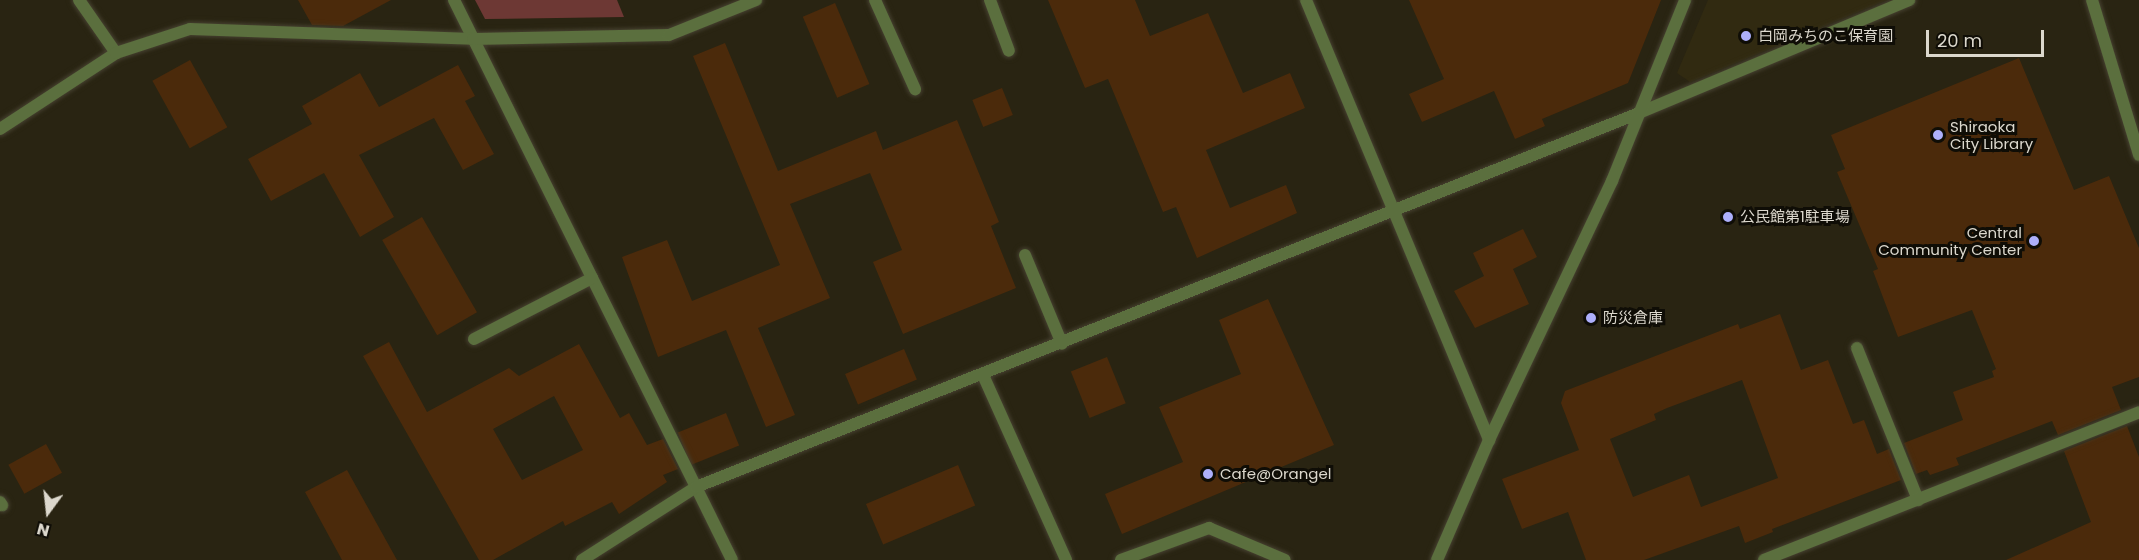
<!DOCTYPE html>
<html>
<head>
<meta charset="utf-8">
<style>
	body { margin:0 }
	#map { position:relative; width:2139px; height:560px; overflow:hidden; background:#292412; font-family:Poppins,"Noto Sans JP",sans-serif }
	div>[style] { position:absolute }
	.built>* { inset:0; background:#312a11 }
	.green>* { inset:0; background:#6d3834 }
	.building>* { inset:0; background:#4b2a0b; transform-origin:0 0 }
	.roads { filter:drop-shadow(0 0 2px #464130) drop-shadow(0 0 2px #464130) }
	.lane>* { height:12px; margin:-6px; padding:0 6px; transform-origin:6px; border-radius:6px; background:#5b6f3e }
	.street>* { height:12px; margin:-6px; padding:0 6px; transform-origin:6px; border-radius:6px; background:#5b6f3e }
	.dots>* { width:16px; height:16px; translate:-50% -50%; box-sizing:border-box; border:3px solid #0f0d06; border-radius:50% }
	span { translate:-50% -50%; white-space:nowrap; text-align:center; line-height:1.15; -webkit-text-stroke:6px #0f0d06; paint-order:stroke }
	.poi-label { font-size:15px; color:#dcd8cd }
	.left { translate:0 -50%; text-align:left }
	.right { translate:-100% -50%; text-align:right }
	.north { position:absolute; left:18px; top:482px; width:60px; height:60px; -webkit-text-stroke:4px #0f0d06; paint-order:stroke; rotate:195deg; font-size:16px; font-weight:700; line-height:24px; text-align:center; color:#dcd8cd }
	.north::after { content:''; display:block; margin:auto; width:21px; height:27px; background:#dcd8cd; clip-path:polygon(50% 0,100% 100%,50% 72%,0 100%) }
	.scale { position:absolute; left:1926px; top:30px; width:118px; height:27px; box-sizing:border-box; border:3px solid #dcd8cd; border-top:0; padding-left:8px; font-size:18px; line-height:21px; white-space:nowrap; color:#dcd8cd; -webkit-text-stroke:4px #0f0d06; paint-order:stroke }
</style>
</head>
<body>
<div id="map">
	<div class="built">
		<div style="clip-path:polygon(1708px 0,1886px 0,1690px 82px,1677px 73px)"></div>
	</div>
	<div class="green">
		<div style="clip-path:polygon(475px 0,617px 0,624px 17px,485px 19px)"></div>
	</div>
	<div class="building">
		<div style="clip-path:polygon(298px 0,391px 0,343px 26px,312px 25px)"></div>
		<div style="clip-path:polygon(1048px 0,1135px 0,1150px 36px,1208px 13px,1243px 93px,1290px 73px,1305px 108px,1206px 150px,1230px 208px,1286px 185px,1297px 213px,1197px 258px,1176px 207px,1163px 212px,1108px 79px,1085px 88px)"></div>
		<div style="clip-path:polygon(1409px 0,1661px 0,1628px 83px,1542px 119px,1545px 126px,1515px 139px,1494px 91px,1422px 122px,1409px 94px,1444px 79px)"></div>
		<div style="left:835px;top:3px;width:88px;height:35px;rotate:67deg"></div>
		<div style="clip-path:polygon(725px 43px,778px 171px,876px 131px,883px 150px,957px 120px,999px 222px,991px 226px,1016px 288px,903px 334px,873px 262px,902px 250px,870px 173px,790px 204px,830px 298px,758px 328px,795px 415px,766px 427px,726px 330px,658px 357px,622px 257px,667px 240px,692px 301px,780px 265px,693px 56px)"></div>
		<div style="clip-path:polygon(2019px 58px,2074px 190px,2109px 176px,2139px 248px,2139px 377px,2112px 387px,2121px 410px,2058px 435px,2052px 421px,1956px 458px,1959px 465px,1930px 475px,1927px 470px,1916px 474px,1904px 443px,1963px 420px,1953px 392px,1994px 377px,1992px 371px,1996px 369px,1972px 310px,1898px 337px,1873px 271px,1878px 269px,1837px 172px,1845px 169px,1831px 135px)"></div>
		<div style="left:190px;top:60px;width:77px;height:43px;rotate:61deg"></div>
		<div style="clip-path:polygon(458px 65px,475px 96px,465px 101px,494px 154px,463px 170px,434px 118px,359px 155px,394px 217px,360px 237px,324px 173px,271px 201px,248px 159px,312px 124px,302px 106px,360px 73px,379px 107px)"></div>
		<div style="left:1002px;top:88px;width:29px;height:32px;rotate:68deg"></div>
		<div style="left:422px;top:217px;width:110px;height:46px;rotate:60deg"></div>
		<div style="clip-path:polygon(1523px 229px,1537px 257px,1513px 269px,1529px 304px,1475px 328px,1454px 291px,1484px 276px,1473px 253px)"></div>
		<div style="clip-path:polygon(1268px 299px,1334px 445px,1122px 534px,1105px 494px,1183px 462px,1159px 407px,1241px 374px,1219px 320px)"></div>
		<div style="clip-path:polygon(evenodd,1780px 314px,1801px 370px,1828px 360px,1853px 424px,1864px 420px,1877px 454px,1889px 449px,1901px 480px,1772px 529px,1773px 532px,1745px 543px,1739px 526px,1644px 560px,1586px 560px,1568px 512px,1522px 529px,1502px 479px,1579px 450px,1561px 403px,1565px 391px,1738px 324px,1740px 329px,1780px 314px,1742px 380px,1778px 478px,1701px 507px,1689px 475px,1633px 497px,1610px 439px,1656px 420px,1654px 414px,1667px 408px,1742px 380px)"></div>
		<div style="clip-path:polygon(evenodd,389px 342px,427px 412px,509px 368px,519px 376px,579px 344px,620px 418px,629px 413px,647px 445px,663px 439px,678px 469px,663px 475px,667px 482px,619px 514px,612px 502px,565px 526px,563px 521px,493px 560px,479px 560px,363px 356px,389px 342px,554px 396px,583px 450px,522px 480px,493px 429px,554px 396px)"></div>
		<div style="left:904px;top:349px;width:33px;height:64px;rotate:67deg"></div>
		<div style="left:1107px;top:357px;width:50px;height:39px;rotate:68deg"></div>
		<div style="left:726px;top:413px;width:35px;height:52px;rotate:68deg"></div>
		<div style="clip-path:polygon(2127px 426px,2139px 457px,2139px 560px,2006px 560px,2091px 522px,2064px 451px)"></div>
		<div style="left:46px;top:444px;width:33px;height:43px;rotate:61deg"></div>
		<div style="left:958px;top:465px;width:44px;height:100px;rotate:67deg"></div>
		<div style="clip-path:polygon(347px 470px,397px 560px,342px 560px,305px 492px)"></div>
	</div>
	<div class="roads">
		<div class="lane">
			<div style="left:1857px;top:348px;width:164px;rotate:68.1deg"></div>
			<div style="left:696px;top:487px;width:81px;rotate:63.7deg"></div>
		</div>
		<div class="street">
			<div style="left:79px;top:0;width:65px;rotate:55.1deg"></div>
			<div style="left:454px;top:0;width:544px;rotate:63.58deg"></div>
			<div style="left:875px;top:0;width:98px;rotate:65.8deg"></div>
			<div style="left:990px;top:0;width:54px;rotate:69.6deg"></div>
			<div style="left:1306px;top:0;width:477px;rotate:67.4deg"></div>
			<div style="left:2092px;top:0;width:162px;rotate:73.1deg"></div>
			<div style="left:0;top:129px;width:139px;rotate:-33.2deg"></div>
			<div style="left:116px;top:53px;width:78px;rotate:-18deg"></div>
			<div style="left:190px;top:29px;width:283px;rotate:2deg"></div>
			<div style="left:473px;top:39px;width:196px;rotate:-1.2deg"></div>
			<div style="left:669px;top:35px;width:94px;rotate:-21.9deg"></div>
			<div style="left:1025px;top:255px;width:96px;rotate:67.4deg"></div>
			<div style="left:474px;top:339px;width:133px;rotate:-27.3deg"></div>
			<div style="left:983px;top:375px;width:203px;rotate:65.8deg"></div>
			<div style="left:0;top:502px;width:4px;rotate:56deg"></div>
			<div style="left:582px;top:560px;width:135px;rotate:-32.6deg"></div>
			<div style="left:696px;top:487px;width:1014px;rotate:-21.63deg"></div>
			<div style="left:1639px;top:113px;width:293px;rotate:-22.7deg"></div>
			<div style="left:1121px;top:560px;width:94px;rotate:-20deg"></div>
			<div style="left:1209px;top:528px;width:82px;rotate:22.8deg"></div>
			<div style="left:1437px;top:560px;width:131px;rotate:-66.6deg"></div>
			<div style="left:1489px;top:440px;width:287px;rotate:-64.6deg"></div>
			<div style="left:1612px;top:181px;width:195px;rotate:-68deg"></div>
			<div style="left:1764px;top:560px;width:403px;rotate:-21.5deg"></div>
		</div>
	</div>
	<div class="dots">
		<div style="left:1746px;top:36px;background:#adaffb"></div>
		<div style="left:1938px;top:135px;background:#adaffb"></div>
		<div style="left:1728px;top:217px;background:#adaffb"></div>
		<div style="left:2034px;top:241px;background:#adaffb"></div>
		<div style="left:1591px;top:318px;background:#adaffb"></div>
		<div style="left:1208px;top:474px;background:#adaffb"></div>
	</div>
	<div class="poi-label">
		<span class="left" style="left:1758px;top:36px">白岡みちのこ保育園</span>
		<span class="left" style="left:1950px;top:135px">Shiraoka<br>City Library</span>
		<span class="left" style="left:1740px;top:217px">公民館第1駐車場</span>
		<span class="right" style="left:2022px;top:241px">Central<br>Community Center</span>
		<span class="left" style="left:1603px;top:318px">防災倉庫</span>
		<span class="left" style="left:1220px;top:474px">Cafe@Orangel</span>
	</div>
	<div class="north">N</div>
	<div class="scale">20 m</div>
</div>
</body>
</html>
